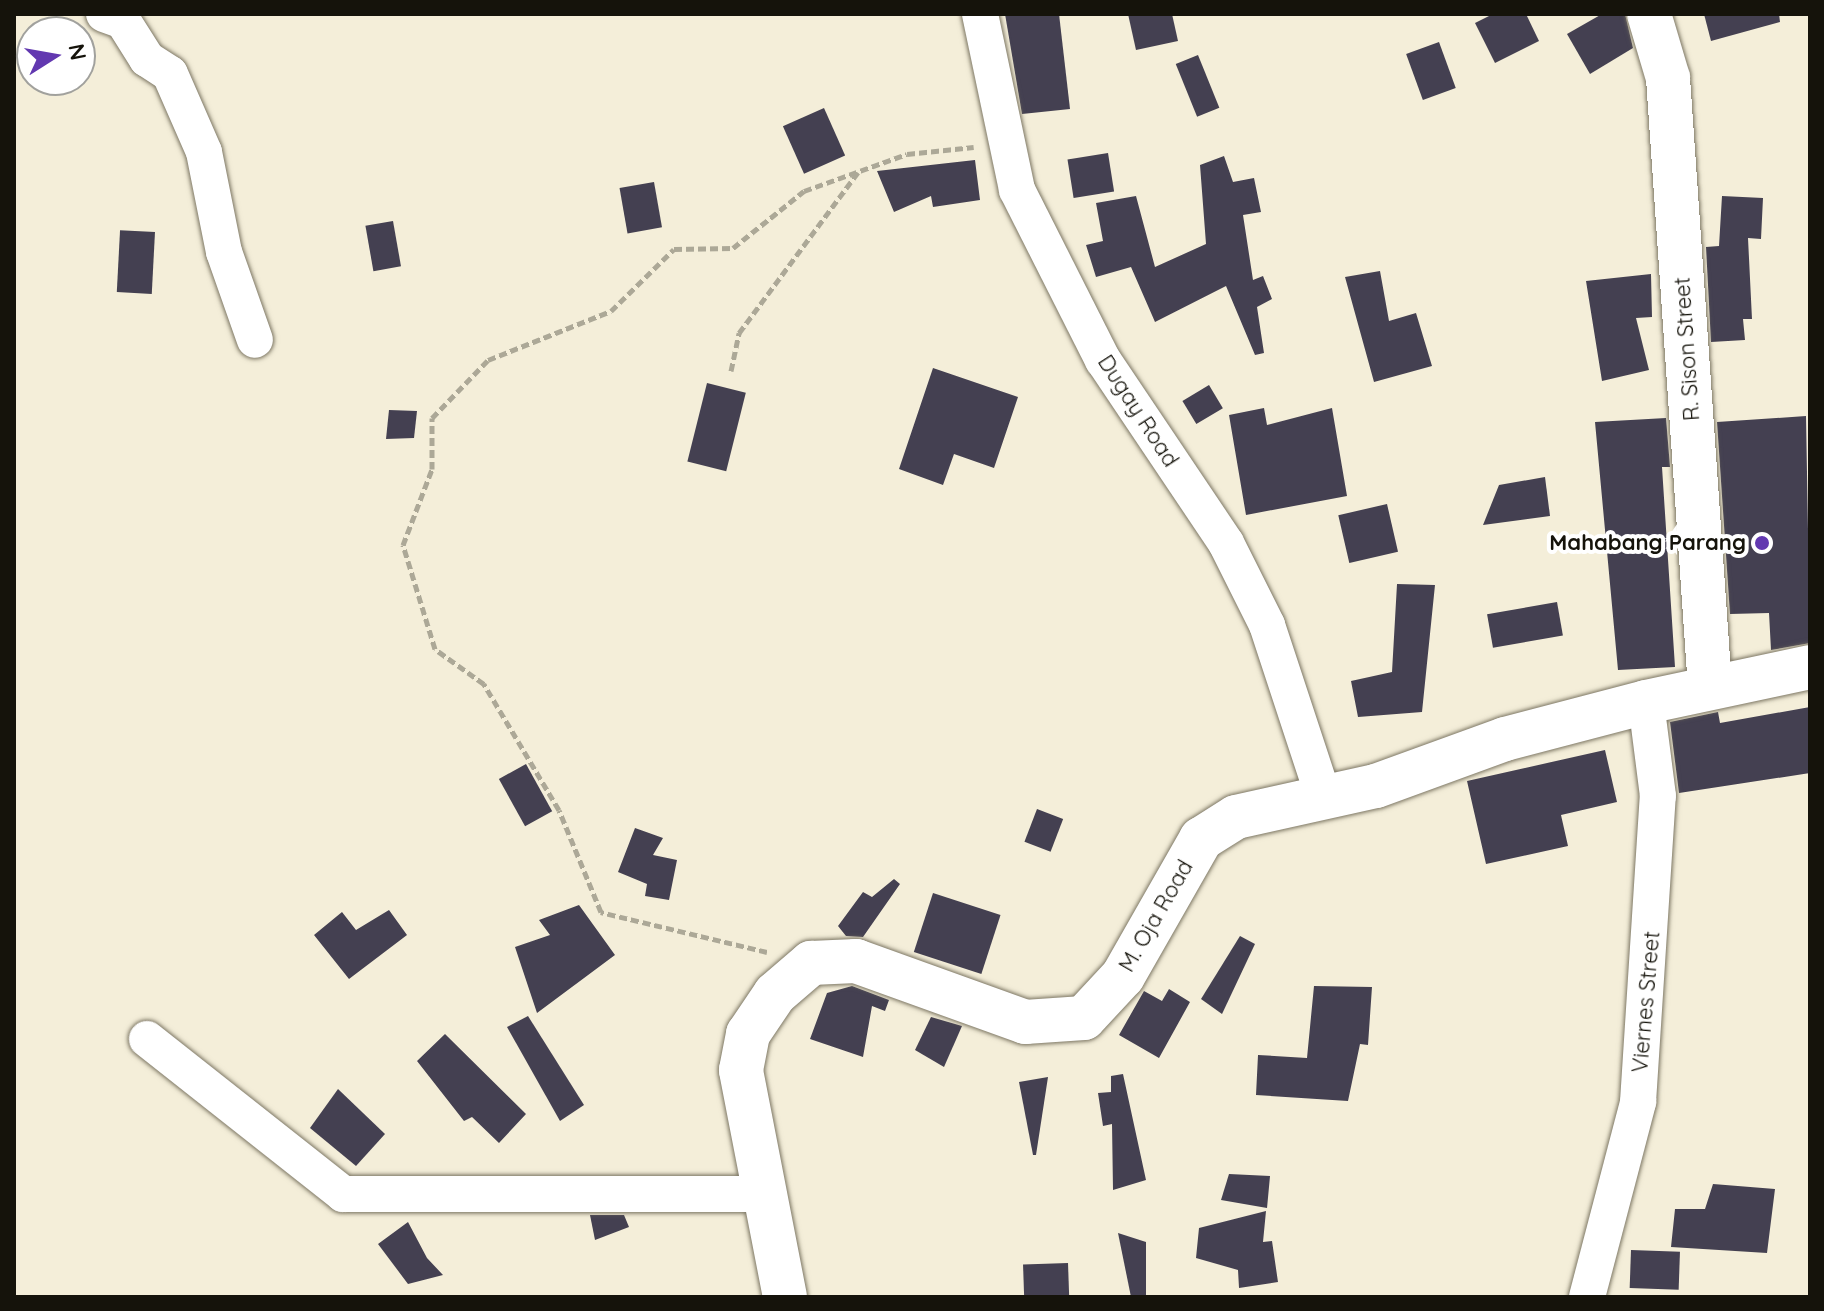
<!DOCTYPE html>
<html>
<head>
<meta charset="utf-8">
<style>
	body { margin:0 }
	#map { position:relative; width:1824px; height:1311px; overflow:hidden; background:#f4eed9; font-family:Quicksand,sans-serif }
	div>[style] { position:absolute }
	.building>* { inset:0; background:#444051; transform-origin:0 0 }
	.path>* { height:5px; margin-top:-2.5px; transform-origin:0; background:repeating-linear-gradient(90deg,#aca897 0 8px,transparent 0 12px) }
	.roads { filter:drop-shadow(0 0 2px #7d7764) drop-shadow(0 0 2px #7d7764) }
	.minor>* { height:36px; margin:-18px; padding:0 18px; transform-origin:18px; border-radius:18px; background:#fff }
	.tertiary>* { height:44px; margin:-22px; padding:0 22px; transform-origin:22px; border-radius:22px; background:#fff }
	.dots>* { width:22px; height:22px; translate:-50% -50%; box-sizing:border-box; border:4px solid #fff; border-radius:50% }
	span { translate:-50% -50%; white-space:nowrap; text-align:center; line-height:1.15; -webkit-text-stroke:8px #fff; paint-order:stroke }
	.street-label { font-size:22px; color:#15130b }
	.poi-label { font-size:22px; color:#15130b; font-weight:700 }
	.right { translate:-100% -50%; text-align:right }
	.frame { position:absolute; inset:0; border:16px solid #15130b; pointer-events:none }
	.north { position:absolute; left:16px; top:16px; width:80px; height:80px; box-sizing:border-box; background:#fff; border:2px solid #a1a19d; border-radius:50%; rotate:79deg; font-size:22px; font-weight:700; line-height:32px; text-align:center; color:#15130b }
	.north::after { content:''; display:block; margin:auto; width:28px; height:36px; background:#6238b0; clip-path:polygon(50% 0,100% 100%,50% 72%,0 100%) }
</style>
</head>
<body>
<div id="map">
	<div class="building">
		<div style="clip-path:polygon(1005px 14px,1059px 14px,1070px 109px,1022px 114px)"></div>
		<div style="clip-path:polygon(1128px 14px,1172px 14px,1178px 41px,1136px 50px)"></div>
		<div style="clip-path:polygon(1493px 14px,1526px 14px,1539px 41px,1495px 63px,1475px 23px)"></div>
		<div style="clip-path:polygon(1602px 14px,1625px 14px,1633px 48px,1590px 74px,1567px 34px)"></div>
		<div style="clip-path:polygon(1704px 14px,1779px 14px,1780px 22px,1711px 41px)"></div>
		<div style="left:1439px;top:42px;width:49px;height:35px;rotate:70deg"></div>
		<div style="left:1198px;top:55px;width:57px;height:24px;rotate:68deg"></div>
		<div style="left:824px;top:108px;width:52px;height:45px;rotate:66deg"></div>
		<div style="left:1108px;top:153px;width:39px;height:41px;rotate:81deg"></div>
		<div style="clip-path:polygon(1224px 156px,1233px 182px,1254px 178px,1261px 212px,1243px 215px,1253px 280px,1263px 276px,1272px 299px,1257px 307px,1264px 353px,1255px 355px,1226px 286px,1155px 322px,1131px 267px,1096px 277px,1086px 245px,1103px 241px,1096px 203px,1136px 196px,1155px 267px,1206px 244px,1200px 165px)"></div>
		<div style="clip-path:polygon(975px 160px,980px 200px,933px 207px,931px 196px,894px 212px,877px 171px)"></div>
		<div style="left:654px;top:182px;width:46px;height:35px;rotate:80deg"></div>
		<div style="clip-path:polygon(1722px 196px,1763px 198px,1761px 239px,1748px 238px,1752px 319px,1743px 319px,1745px 340px,1711px 342px,1706px 247px,1719px 246px)"></div>
		<div style="left:393px;top:221px;width:46px;height:28px;rotate:80deg"></div>
		<div style="left:155px;top:232px;width:62px;height:35px;rotate:93deg"></div>
		<div style="clip-path:polygon(1380px 271px,1389px 321px,1416px 313px,1432px 366px,1374px 382px,1345px 277px)"></div>
		<div style="clip-path:polygon(1651px 274px,1652px 317px,1636px 318px,1649px 370px,1602px 381px,1586px 281px)"></div>
		<div style="clip-path:polygon(933px 368px,1018px 397px,994px 468px,954px 454px,943px 485px,899px 469px)"></div>
		<div style="left:707px;top:383px;width:40px;height:81px;rotate:14deg"></div>
		<div style="left:1209px;top:385px;width:27px;height:31px;rotate:59deg"></div>
		<div style="clip-path:polygon(1264px 408px,1267px 425px,1332px 408px,1347px 496px,1246px 515px,1229px 415px)"></div>
		<div style="clip-path:polygon(389px 410px,417px 411px,414px 438px,386px 439px)"></div>
		<div style="clip-path:polygon(1806px 416px,1810px 643px,1771px 650px,1769px 613px,1730px 614px,1717px 422px)"></div>
		<div style="clip-path:polygon(1666px 418px,1670px 467px,1662px 467px,1675px 667px,1618px 670px,1595px 422px)"></div>
		<div style="clip-path:polygon(1545px 477px,1550px 516px,1483px 525px,1499px 485px)"></div>
		<div style="left:1387px;top:504px;width:49px;height:50px;rotate:77deg"></div>
		<div style="clip-path:polygon(1397px 584px,1435px 585px,1422px 712px,1358px 717px,1351px 681px,1392px 672px)"></div>
		<div style="left:1557px;top:602px;width:34px;height:71px;rotate:80deg"></div>
		<div style="clip-path:polygon(1810px 707px,1810px 773px,1679px 793px,1670px 722px,1718px 712px,1720px 723px)"></div>
		<div style="clip-path:polygon(1605px 750px,1617px 802px,1561px 815px,1568px 846px,1486px 864px,1467px 781px)"></div>
		<div style="left:526px;top:764px;width:54px;height:31px;rotate:61deg"></div>
		<div style="left:1037px;top:809px;width:28px;height:35px;rotate:21deg"></div>
		<div style="clip-path:polygon(635px 828px,663px 838px,653px 855px,677px 860px,669px 900px,645px 896px,647px 884px,618px 872px)"></div>
		<div style="clip-path:polygon(894px 879px,900px 884px,863px 937px,846px 936px,838px 926px,863px 892px,872px 897px)"></div>
		<div style="left:933px;top:893px;width:71px;height:62px;rotate:18deg"></div>
		<div style="clip-path:polygon(579px 905px,615px 955px,537px 1013px,515px 947px,550px 935px,539px 920px)"></div>
		<div style="clip-path:polygon(389px 910px,407px 935px,349px 979px,314px 935px,342px 912px,356px 930px)"></div>
		<div style="clip-path:polygon(1240px 936px,1255px 944px,1222px 1014px,1201px 999px)"></div>
		<div style="clip-path:polygon(852px 986px,889px 1000px,885px 1011px,872px 1006px,863px 1057px,810px 1039px,827px 993px)"></div>
		<div style="clip-path:polygon(1314px 986px,1372px 987px,1368px 1045px,1360px 1044px,1348px 1101px,1256px 1095px,1258px 1055px,1307px 1058px)"></div>
		<div style="clip-path:polygon(1169px 989px,1190px 1002px,1159px 1058px,1119px 1035px,1144px 991px,1162px 1001px)"></div>
		<div style="clip-path:polygon(528px 1016px,584px 1105px,560px 1121px,507px 1027px)"></div>
		<div style="clip-path:polygon(931px 1017px,962px 1026px,944px 1067px,915px 1050px)"></div>
		<div style="clip-path:polygon(445px 1034px,526px 1114px,499px 1143px,472px 1117px,464px 1121px,417px 1061px)"></div>
		<div style="clip-path:polygon(1123px 1074px,1146px 1180px,1113px 1190px,1112px 1124px,1103px 1126px,1098px 1093px,1111px 1092px,1111px 1076px)"></div>
		<div style="clip-path:polygon(1048px 1077px,1036px 1155px,1033px 1155px,1019px 1082px)"></div>
		<div style="clip-path:polygon(338px 1089px,385px 1134px,356px 1166px,310px 1128px)"></div>
		<div style="clip-path:polygon(1229px 1174px,1270px 1176px,1267px 1208px,1221px 1200px)"></div>
		<div style="clip-path:polygon(1713px 1184px,1775px 1189px,1767px 1253px,1671px 1247px,1675px 1209px,1705px 1209px)"></div>
		<div style="clip-path:polygon(1266px 1211px,1263px 1242px,1272px 1241px,1278px 1282px,1239px 1288px,1238px 1270px,1196px 1258px,1199px 1228px)"></div>
		<div style="clip-path:polygon(590px 1215px,624px 1215px,629px 1227px,595px 1240px)"></div>
		<div style="clip-path:polygon(408px 1222px,427px 1258px,443px 1275px,408px 1284px,378px 1244px)"></div>
		<div style="clip-path:polygon(1118px 1233px,1146px 1242px,1146px 1297px,1131px 1297px)"></div>
		<div style="left:1631px;top:1250px;width:49px;height:38px;rotate:2deg"></div>
		<div style="left:1068px;top:1263px;width:34px;height:45px;rotate:88deg"></div>
	</div>
	<div class="path">
		<div style="left:731px;top:371px;width:39px;rotate:-78deg"></div>
		<div style="left:739px;top:333px;width:200px;rotate:-53.5deg"></div>
		<div style="left:767px;top:952px;width:171px;rotate:-166.5deg"></div>
		<div style="left:601px;top:912px;width:110px;rotate:-112.4deg"></div>
		<div style="left:559px;top:810px;width:147px;rotate:-120.8deg"></div>
		<div style="left:484px;top:684px;width:60px;rotate:-144.5deg"></div>
		<div style="left:435px;top:649px;width:109px;rotate:-107.1deg"></div>
		<div style="left:403px;top:545px;width:81px;rotate:-69.1deg"></div>
		<div style="left:432px;top:469px;width:51px;rotate:-90deg"></div>
		<div style="left:432px;top:418px;width:81px;rotate:-46deg"></div>
		<div style="left:488px;top:360px;width:132px;rotate:-21.7deg"></div>
		<div style="left:611px;top:311px;width:88px;rotate:-44.5deg"></div>
		<div style="left:674px;top:249px;width:59px;rotate:-1deg"></div>
		<div style="left:733px;top:248px;width:91px;rotate:-38.8deg"></div>
		<div style="left:804px;top:191px;width:109px;rotate:-19.8deg"></div>
		<div style="left:907px;top:154px;width:67px;rotate:-6deg"></div>
	</div>
	<div class="roads">
		<div class="minor">
			<div style="left:104px;top:14px;width:20px;rotate:20deg"></div>
			<div style="left:123px;top:21px;width:45px;rotate:57.7deg"></div>
			<div style="left:147px;top:59px;width:27px;rotate:33deg"></div>
			<div style="left:170px;top:74px;width:85px;rotate:66.4deg"></div>
			<div style="left:204px;top:152px;width:102px;rotate:78.7deg"></div>
			<div style="left:224px;top:252px;width:93px;rotate:70.6deg"></div>
			<div style="left:980px;top:14px;width:180px;rotate:78.1deg"></div>
			<div style="left:1017px;top:190px;width:191px;rotate:63.2deg"></div>
			<div style="left:1103px;top:360px;width:220px;rotate:56.1deg"></div>
			<div style="left:1226px;top:543px;width:92px;rotate:63.4deg"></div>
			<div style="left:1267px;top:625px;width:182px;rotate:71.8deg"></div>
			<div style="left:147px;top:1039px;width:250px;rotate:38.3deg"></div>
			<div style="left:343px;top:1194px;width:425px"></div>
			<div style="left:1587px;top:1297px;width:202px;rotate:-75.3deg"></div>
			<div style="left:1638px;top:1102px;width:307px;rotate:-86.3deg"></div>
			<div style="left:1658px;top:796px;width:95px;rotate:-97.3deg"></div>
		</div>
		<div class="tertiary">
			<div style="left:1649px;top:14px;width:67px;rotate:73.5deg"></div>
			<div style="left:1668px;top:78px;width:611px;rotate:86.06deg"></div>
			<div style="left:785px;top:1297px;width:231px;rotate:-101deg"></div>
			<div style="left:741px;top:1070px;width:37px;rotate:-79deg"></div>
			<div style="left:748px;top:1034px;width:48px;rotate:-56deg"></div>
			<div style="left:775px;top:994px;width:48px;rotate:-40.7deg"></div>
			<div style="left:811px;top:963px;width:45px;rotate:-2.5deg"></div>
			<div style="left:856px;top:961px;width:180px;rotate:19.8deg"></div>
			<div style="left:1025px;top:1022px;width:59px;rotate:-3.9deg"></div>
			<div style="left:1084px;top:1018px;width:57px;rotate:-47.1deg"></div>
			<div style="left:1123px;top:976px;width:158px;rotate:-60.3deg"></div>
			<div style="left:1201px;top:839px;width:41px;rotate:-32.2deg"></div>
			<div style="left:1236px;top:817px;width:143px;rotate:-12.5deg"></div>
			<div style="left:1376px;top:786px;width:137px;rotate:-20deg"></div>
			<div style="left:1505px;top:739px;width:146px;rotate:-14.7deg"></div>
			<div style="left:1646px;top:702px;width:168px;rotate:-12deg"></div>
		</div>
	</div>
	<div class="dots">
		<div style="left:1762px;top:543px;background:#6238b0"></div>
	</div>
	<div class="street-label">
		<span style="left:1687px;top:349px;rotate:-94deg">R. Sison Street</span>
		<span style="left:1138px;top:411px;rotate:57deg">Dugay Road</span>
		<span style="left:1156px;top:916px;rotate:-60deg">M. Oja Road</span>
		<span style="left:1646px;top:1002px;rotate:-85deg">Viernes Street</span>
	</div>
	<div class="poi-label">
		<span class="right" style="left:1746px;top:543px">Mahabang Parang</span>
	</div>
	<div class="frame"></div>
	<div class="north">N</div>
</div>
</body>
</html>
